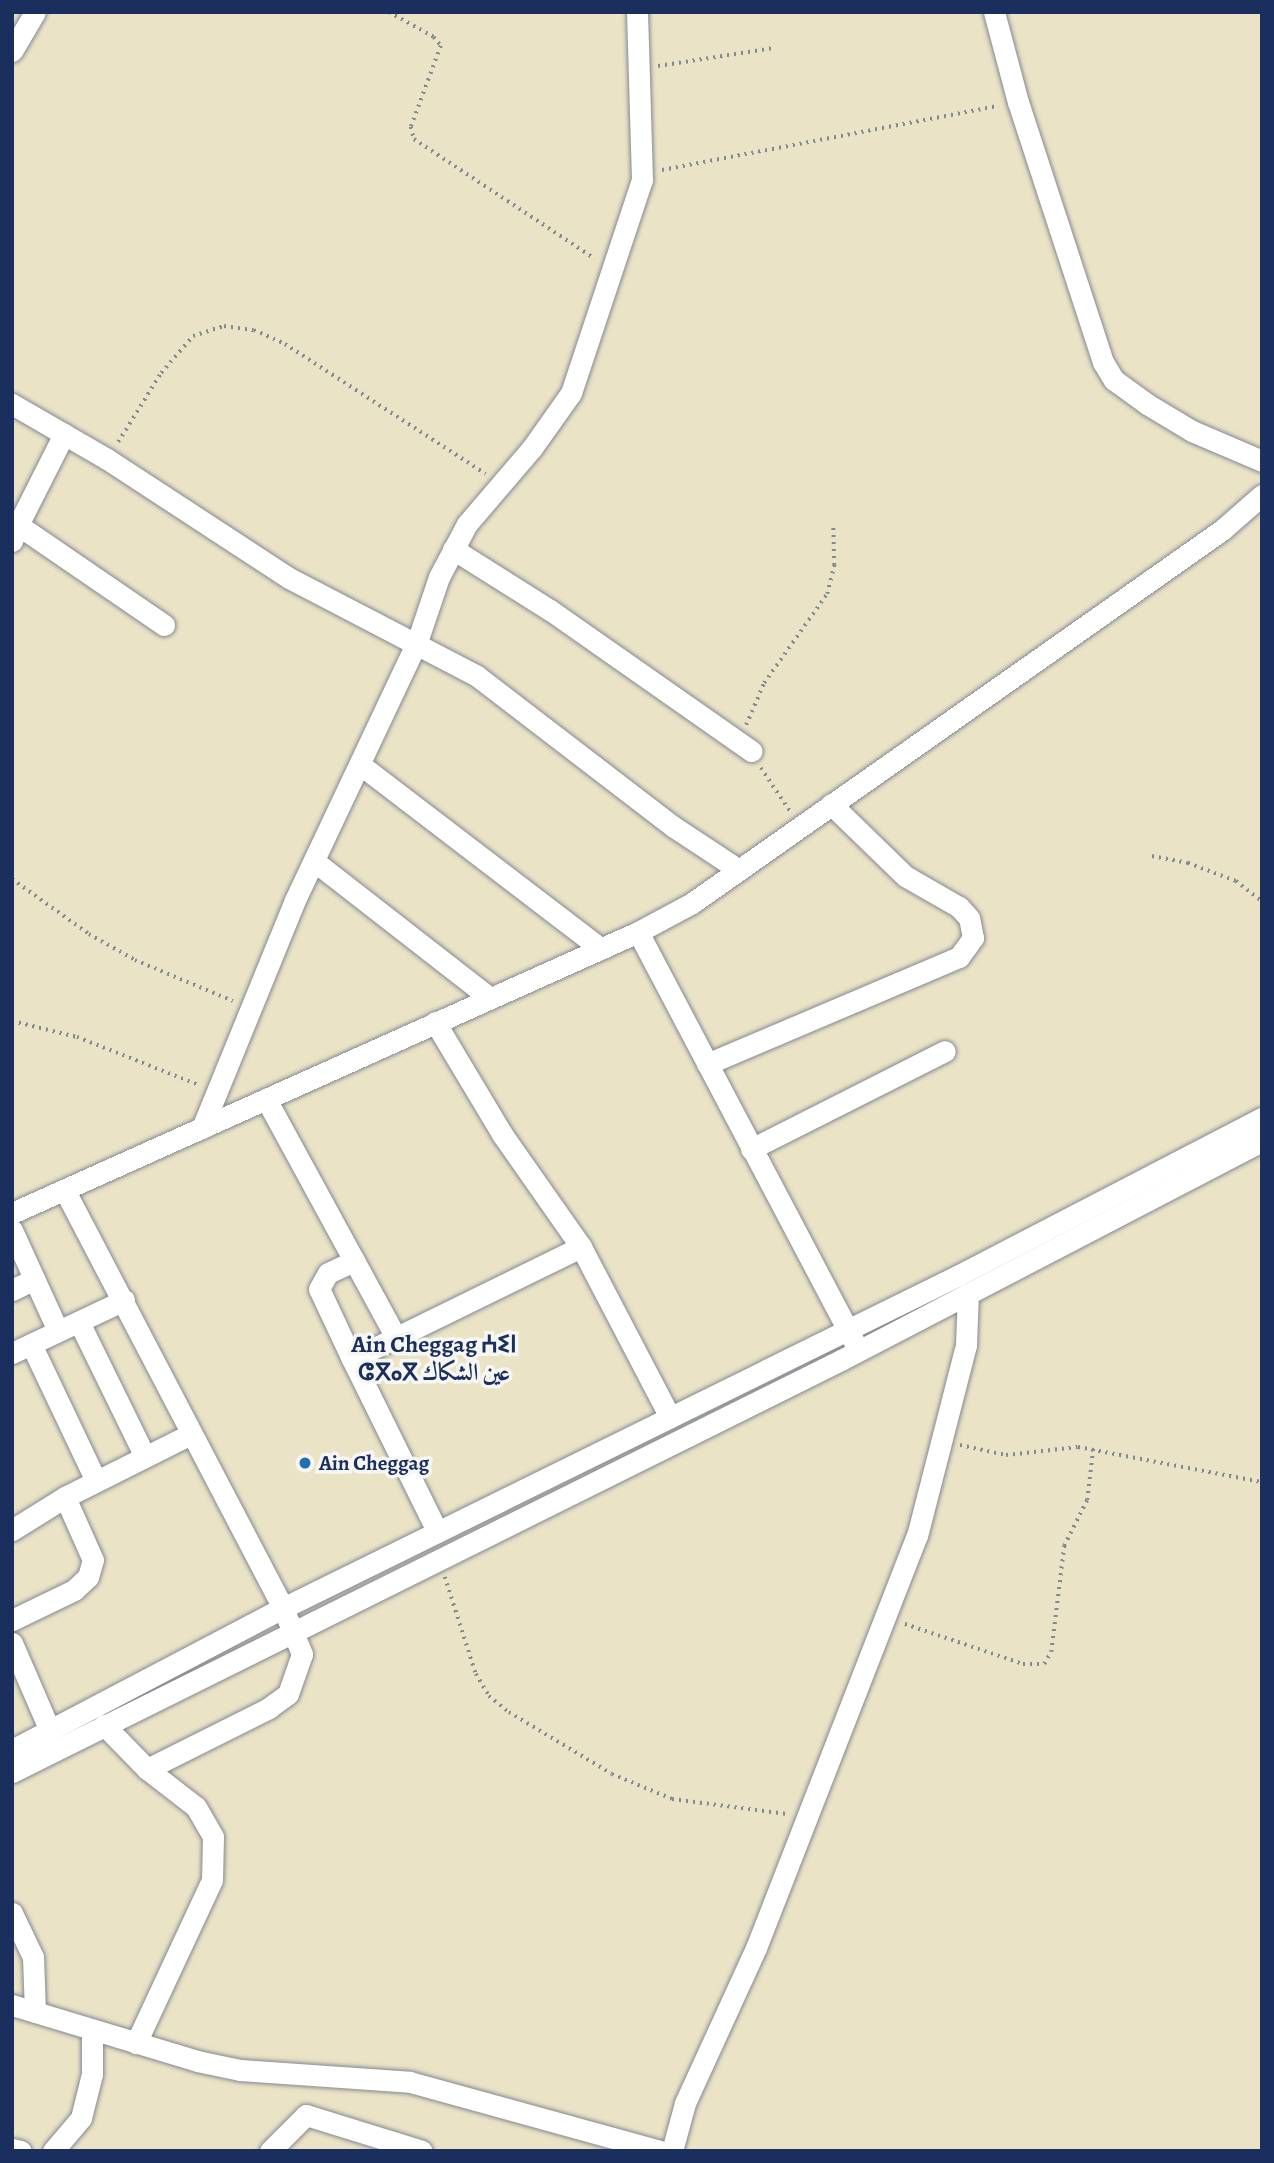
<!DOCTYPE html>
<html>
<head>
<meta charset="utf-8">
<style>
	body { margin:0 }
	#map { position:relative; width:1274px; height:2163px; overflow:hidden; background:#ebe3c6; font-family:Alegreya,Amiri,"Noto Sans Tifinagh",serif }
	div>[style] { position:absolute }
	.path>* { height:3.5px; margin-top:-1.75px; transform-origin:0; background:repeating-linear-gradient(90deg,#838992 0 2px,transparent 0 7px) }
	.roads { filter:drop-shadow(0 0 2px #838992) drop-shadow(0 0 2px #838992) }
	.minor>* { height:21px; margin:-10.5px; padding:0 10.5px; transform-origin:10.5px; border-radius:10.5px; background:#fff }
	.dots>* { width:19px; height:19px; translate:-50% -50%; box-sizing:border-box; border:4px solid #f6f6f2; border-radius:50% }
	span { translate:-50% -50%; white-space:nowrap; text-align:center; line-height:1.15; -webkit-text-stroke:7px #f6f6f2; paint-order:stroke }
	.poi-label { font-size:21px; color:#1b2f5e; font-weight:700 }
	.left { translate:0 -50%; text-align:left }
	.quarter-label { font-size:24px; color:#1b2f5e; font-weight:700 }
	.frame { position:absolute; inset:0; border:14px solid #1b2f5e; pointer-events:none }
</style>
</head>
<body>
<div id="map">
	<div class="path">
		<div style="left:389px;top:12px;width:51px;rotate:29.1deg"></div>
		<div style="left:434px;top:37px;width:11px;rotate:52deg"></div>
		<div style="left:441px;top:46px;width:86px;rotate:110.3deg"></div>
		<div style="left:411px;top:127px;width:12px;rotate:76deg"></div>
		<div style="left:414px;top:139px;width:217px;rotate:33.5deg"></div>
		<div style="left:658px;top:66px;width:116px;rotate:-8.9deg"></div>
		<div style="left:662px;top:170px;width:343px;rotate:-10.8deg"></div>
		<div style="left:118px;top:442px;width:81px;rotate:-58.1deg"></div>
		<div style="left:161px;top:373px;width:49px;rotate:-49.1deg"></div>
		<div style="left:193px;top:336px;width:33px;rotate:-18deg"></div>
		<div style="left:224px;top:326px;width:30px;rotate:8deg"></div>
		<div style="left:254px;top:330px;width:34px;rotate:24deg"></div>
		<div style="left:285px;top:344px;width:239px;rotate:32.9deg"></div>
		<div style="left:746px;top:725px;width:46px;rotate:-66.8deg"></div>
		<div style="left:764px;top:683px;width:109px;rotate:-54.7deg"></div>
		<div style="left:827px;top:594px;width:30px;rotate:-76deg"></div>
		<div style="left:834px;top:565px;width:40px;rotate:-91.4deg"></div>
		<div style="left:761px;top:768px;width:52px;rotate:56deg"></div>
		<div style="left:1152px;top:856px;width:37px;rotate:11deg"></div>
		<div style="left:1188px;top:863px;width:51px;rotate:20.6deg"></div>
		<div style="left:1236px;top:881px;width:33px;rotate:38deg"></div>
		<div style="left:12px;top:879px;width:95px;rotate:35.5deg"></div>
		<div style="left:89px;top:934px;width:53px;rotate:29.5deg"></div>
		<div style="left:135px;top:960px;width:106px;rotate:22.7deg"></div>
		<div style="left:12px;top:1021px;width:67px;rotate:13.8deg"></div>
		<div style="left:77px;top:1037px;width:131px;rotate:21.5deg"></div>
		<div style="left:960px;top:1445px;width:47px;rotate:12.3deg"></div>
		<div style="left:1006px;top:1455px;width:72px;rotate:-6.3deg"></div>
		<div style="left:1078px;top:1447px;width:187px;rotate:10.8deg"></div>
		<div style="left:445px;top:1577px;width:102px;rotate:72.3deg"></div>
		<div style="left:476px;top:1674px;width:26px;rotate:59deg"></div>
		<div style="left:489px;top:1696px;width:26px;rotate:39deg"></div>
		<div style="left:509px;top:1712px;width:120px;rotate:31deg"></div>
		<div style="left:612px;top:1774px;width:65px;rotate:22.6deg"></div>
		<div style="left:672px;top:1799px;width:116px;rotate:7.4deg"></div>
		<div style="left:905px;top:1624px;width:125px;rotate:18.7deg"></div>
		<div style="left:1023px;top:1664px;width:21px"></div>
		<div style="left:1044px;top:1664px;width:14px;rotate:-60deg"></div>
		<div style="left:1051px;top:1652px;width:107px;rotate:-83deg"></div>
		<div style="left:1064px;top:1546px;width:51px;rotate:-63.4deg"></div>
		<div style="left:1087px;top:1500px;width:51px;rotate:-83.3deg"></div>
	</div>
	<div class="roads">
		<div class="minor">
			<div style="left:994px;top:12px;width:93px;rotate:75.1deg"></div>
			<div style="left:1018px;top:102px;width:274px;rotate:71.9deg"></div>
			<div style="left:1103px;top:362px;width:21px;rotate:59deg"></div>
			<div style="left:1114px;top:380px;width:41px;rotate:36deg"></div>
			<div style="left:1147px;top:404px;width:52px;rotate:31deg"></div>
			<div style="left:1192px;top:431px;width:76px;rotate:23.2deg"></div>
			<div style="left:12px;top:51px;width:45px;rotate:-59.5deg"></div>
			<div style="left:12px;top:404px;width:110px;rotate:30.1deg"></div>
			<div style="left:107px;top:459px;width:217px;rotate:33.2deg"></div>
			<div style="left:289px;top:578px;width:212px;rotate:27.5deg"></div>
			<div style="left:477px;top:676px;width:248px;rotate:37.5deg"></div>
			<div style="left:674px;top:827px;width:78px;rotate:33.5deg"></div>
			<div style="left:12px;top:521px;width:7px;rotate:34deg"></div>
			<div style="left:18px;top:525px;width:102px;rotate:-63.2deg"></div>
			<div style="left:12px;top:541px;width:17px;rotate:-69deg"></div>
			<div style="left:18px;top:525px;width:177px;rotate:34.4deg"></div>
			<div style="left:453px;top:549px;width:115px;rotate:32.2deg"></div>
			<div style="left:550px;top:610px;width:246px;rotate:35deg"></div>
			<div style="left:362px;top:766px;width:301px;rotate:37.4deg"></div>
			<div style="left:314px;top:861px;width:223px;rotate:37.9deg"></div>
			<div style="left:638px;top:932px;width:463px;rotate:62.2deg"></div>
			<div style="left:435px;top:1022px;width:131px;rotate:59.1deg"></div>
			<div style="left:502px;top:1134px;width:138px;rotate:55deg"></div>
			<div style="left:581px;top:1247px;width:192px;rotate:62.4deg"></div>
			<div style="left:707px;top:1064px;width:274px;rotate:-23deg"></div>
			<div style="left:959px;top:957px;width:24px;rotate:-54deg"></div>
			<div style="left:973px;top:938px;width:20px;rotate:-101deg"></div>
			<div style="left:969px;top:918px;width:15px;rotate:-132deg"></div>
			<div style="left:959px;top:907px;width:62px;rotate:-150.1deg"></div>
			<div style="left:905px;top:876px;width:103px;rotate:-135.8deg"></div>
			<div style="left:266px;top:1099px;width:271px;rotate:61.4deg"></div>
			<div style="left:202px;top:1128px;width:246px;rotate:-67.8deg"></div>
			<div style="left:295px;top:900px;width:285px;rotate:-64.7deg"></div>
			<div style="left:417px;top:642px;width:69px;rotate:-71.3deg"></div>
			<div style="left:439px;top:577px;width:60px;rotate:-62.2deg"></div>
			<div style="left:467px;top:524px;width:100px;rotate:-49.5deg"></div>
			<div style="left:532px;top:448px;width:67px;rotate:-54.7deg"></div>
			<div style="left:571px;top:393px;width:225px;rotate:-71.6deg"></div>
			<div style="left:642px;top:180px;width:168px;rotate:-91.7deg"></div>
			<div style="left:751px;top:1149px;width:217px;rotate:-26.8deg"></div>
			<div style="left:65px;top:1191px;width:471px;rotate:62.4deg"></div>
			<div style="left:283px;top:1608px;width:50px;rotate:67.6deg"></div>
			<div style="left:302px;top:1654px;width:42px;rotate:109.3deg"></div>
			<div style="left:288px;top:1694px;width:24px;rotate:144deg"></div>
			<div style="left:269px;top:1708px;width:136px;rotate:153.4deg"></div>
			<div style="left:12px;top:1213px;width:686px;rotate:-24.17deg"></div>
			<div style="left:638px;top:932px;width:61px;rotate:-28.2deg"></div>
			<div style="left:692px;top:903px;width:648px;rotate:-35.14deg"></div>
			<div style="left:1222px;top:530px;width:53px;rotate:-41.2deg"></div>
			<div style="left:12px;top:1230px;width:111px;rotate:65.5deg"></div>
			<div style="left:12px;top:1290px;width:25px;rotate:-26deg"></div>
			<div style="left:79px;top:1322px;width:150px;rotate:63.9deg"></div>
			<div style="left:31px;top:1344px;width:152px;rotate:64.6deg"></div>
			<div style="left:12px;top:1353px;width:124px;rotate:-25.3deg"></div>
			<div style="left:352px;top:1359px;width:77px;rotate:-115.2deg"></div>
			<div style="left:319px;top:1289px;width:18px;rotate:-61deg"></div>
			<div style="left:328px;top:1273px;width:29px;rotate:-25deg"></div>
			<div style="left:12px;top:1530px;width:62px;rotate:-31.9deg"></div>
			<div style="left:65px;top:1497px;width:141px;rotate:-26.6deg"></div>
			<div style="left:437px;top:1531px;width:192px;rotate:-116.3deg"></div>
			<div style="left:352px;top:1359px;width:255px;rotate:-26.1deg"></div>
			<div style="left:12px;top:1620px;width:69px;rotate:-25.8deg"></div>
			<div style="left:74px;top:1590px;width:19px;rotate:-43deg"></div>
			<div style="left:88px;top:1577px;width:18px;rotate:-74deg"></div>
			<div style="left:93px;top:1560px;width:69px;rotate:-114deg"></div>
			<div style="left:12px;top:1643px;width:96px;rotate:66.6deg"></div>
			<div style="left:104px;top:1725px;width:62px;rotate:45.7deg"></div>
			<div style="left:147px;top:1769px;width:62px;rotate:37.8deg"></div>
			<div style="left:196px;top:1807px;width:34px;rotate:60deg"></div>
			<div style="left:213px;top:1837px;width:43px;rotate:91.3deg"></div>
			<div style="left:212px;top:1880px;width:180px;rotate:115deg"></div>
			<div style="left:12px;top:1750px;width:306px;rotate:-27.7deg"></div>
			<div style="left:283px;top:1608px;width:751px;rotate:-26.22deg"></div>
			<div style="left:957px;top:1276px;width:343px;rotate:-27.4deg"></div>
			<div style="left:12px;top:1772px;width:926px;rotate:-26.43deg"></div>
			<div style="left:841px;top:1360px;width:475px;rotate:-27.5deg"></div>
			<div style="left:12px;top:1913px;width:49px;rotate:64.5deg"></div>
			<div style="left:33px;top:1957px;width:55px;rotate:87.9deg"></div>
			<div style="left:12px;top:2005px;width:193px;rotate:16.8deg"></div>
			<div style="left:197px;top:2061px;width:44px;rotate:11.8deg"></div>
			<div style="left:240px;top:2070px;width:170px;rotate:4deg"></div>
			<div style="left:410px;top:2082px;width:260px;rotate:15.4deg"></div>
			<div style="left:12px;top:2149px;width:9px;rotate:13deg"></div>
			<div style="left:53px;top:2151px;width:43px;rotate:-49.7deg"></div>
			<div style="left:81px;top:2118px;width:45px;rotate:-76deg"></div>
			<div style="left:92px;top:2074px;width:44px;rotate:-90deg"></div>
			<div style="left:270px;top:2151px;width:51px;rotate:-45deg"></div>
			<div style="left:306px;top:2115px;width:121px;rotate:17.2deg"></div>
			<div style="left:672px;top:2151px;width:50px;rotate:-74.8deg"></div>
			<div style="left:685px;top:2103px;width:170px;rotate:-65.4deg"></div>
			<div style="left:756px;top:1948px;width:442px;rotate:-68.7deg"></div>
			<div style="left:917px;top:1536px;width:197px;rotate:-75.6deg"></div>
			<div style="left:966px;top:1345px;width:51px;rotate:-87.8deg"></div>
		</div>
	</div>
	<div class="dots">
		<div style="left:305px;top:1463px;background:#1f6fb2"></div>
	</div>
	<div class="poi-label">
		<span class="left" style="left:319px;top:1463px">Ain Cheggag</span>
	</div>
	<div class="quarter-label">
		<span style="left:434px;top:1359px">Ain Cheggag ⵄⵉⵏ<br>ⵛⴳⴰⴳ عين الشكاك</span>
	</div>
	<div class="frame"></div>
</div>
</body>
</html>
